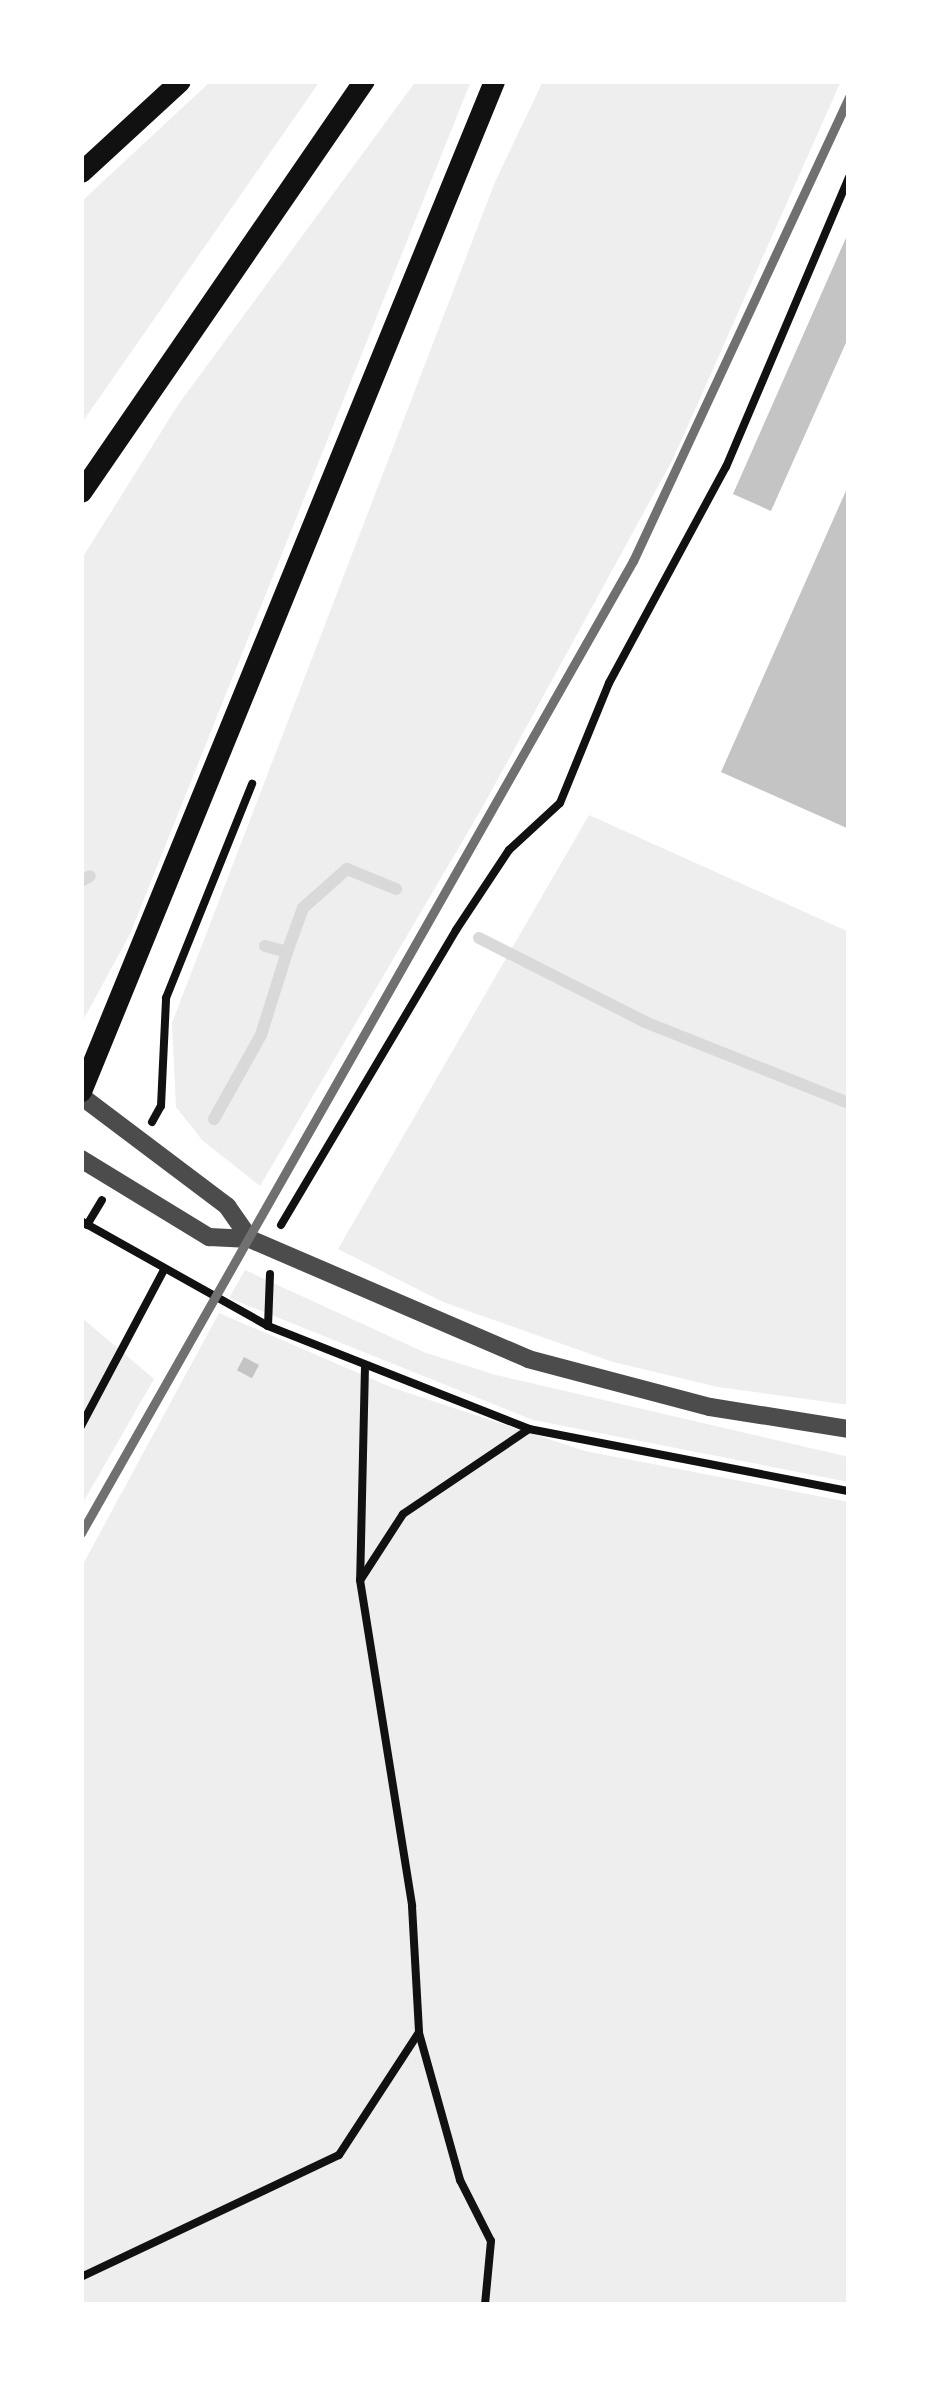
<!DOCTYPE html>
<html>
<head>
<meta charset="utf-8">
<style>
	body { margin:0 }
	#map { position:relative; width:930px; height:2386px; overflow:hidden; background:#fff; font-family:"Space Grotesk",sans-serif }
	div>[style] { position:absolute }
	.green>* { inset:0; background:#eee }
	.stream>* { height:12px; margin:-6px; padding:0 6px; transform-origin:6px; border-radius:6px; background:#d9d9d9 }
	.building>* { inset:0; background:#c4c4c4; transform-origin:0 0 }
	.path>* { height:8px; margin:-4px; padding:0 4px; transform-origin:4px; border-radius:4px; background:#111 }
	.tertiary>* { height:18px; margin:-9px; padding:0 9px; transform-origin:9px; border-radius:9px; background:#4c4c4c }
	.secondary>* { height:21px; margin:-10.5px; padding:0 10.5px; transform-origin:10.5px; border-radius:10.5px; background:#111 }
	.rail>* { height:9px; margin:-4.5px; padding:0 4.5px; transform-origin:4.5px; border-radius:4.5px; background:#707070 }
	span { translate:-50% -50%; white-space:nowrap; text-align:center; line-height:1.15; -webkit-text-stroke:9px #fff; paint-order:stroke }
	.frame { position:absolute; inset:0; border:84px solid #fff; pointer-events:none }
</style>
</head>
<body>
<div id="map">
	<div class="green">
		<div style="clip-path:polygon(211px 81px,320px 81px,81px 424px,81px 202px)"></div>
		<div style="clip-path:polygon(416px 81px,471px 81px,130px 934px,81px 1024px,81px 560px,178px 405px)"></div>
		<div style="clip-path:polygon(543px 81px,841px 81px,673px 459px,482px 808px,260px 1186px,202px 1140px,176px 1107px,172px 1023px,495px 182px)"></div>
		<div style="clip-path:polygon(589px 815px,849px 932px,849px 1405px,718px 1387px,613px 1362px,443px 1302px,338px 1249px)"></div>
		<div style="clip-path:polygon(245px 1270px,426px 1353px,496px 1375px,849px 1457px,849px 1482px,533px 1420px,229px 1298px)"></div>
		<div style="clip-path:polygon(219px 1313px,393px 1388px,585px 1451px,849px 1502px,849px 2305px,81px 2305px,81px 1568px)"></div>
		<div style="clip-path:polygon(81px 1317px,154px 1379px,81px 1506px)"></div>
	</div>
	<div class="stream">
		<div style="left:81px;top:881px;width:10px;rotate:-29deg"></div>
		<div style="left:479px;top:938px;width:186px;rotate:26.8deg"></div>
		<div style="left:645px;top:1022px;width:219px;rotate:21.7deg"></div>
		<div style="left:265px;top:946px;width:23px;rotate:15deg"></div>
		<div style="left:287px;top:952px;width:47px;rotate:-70deg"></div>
		<div style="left:303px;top:908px;width:59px;rotate:-41.6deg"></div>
		<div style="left:347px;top:869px;width:53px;rotate:22.2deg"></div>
		<div style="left:214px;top:1119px;width:96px;rotate:-60.8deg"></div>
		<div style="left:261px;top:1035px;width:87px;rotate:-72.6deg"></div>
	</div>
	<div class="building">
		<div style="clip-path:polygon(849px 231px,849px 336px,771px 511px,733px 494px)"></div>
		<div style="clip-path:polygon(849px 484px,849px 829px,721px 772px)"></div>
		<div style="left:244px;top:1357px;width:17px;height:15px;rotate:28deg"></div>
	</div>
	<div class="path">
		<div style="left:152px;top:1122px;width:18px;rotate:-61deg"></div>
		<div style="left:161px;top:1106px;width:108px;rotate:-87.3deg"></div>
		<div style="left:166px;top:998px;width:231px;rotate:-68.1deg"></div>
		<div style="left:81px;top:1221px;width:214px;rotate:29.3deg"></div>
		<div style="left:268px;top:1326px;width:281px;rotate:21.5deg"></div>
		<div style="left:529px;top:1429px;width:326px;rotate:11deg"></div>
		<div style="left:87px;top:1225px;width:29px;rotate:-59deg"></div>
		<div style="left:281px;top:1225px;width:343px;rotate:-59.3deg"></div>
		<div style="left:456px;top:930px;width:96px;rotate:-56.5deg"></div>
		<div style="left:509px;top:850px;width:69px;rotate:-42.7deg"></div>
		<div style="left:560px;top:803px;width:130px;rotate:-67.8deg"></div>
		<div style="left:609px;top:683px;width:246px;rotate:-61.6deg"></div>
		<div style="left:726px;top:467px;width:315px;rotate:-67deg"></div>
		<div style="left:268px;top:1326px;width:52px;rotate:-87.8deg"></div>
		<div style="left:365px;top:1366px;width:214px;rotate:91.3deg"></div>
		<div style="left:360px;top:1580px;width:330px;rotate:80.9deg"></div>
		<div style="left:412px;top:1906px;width:127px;rotate:86.8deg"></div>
		<div style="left:419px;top:2033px;width:153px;rotate:74.4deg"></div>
		<div style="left:460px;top:2180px;width:68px;rotate:63.1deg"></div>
		<div style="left:491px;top:2241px;width:64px;rotate:95.4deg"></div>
		<div style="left:81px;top:1426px;width:177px;rotate:-62deg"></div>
		<div style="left:361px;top:1579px;width:77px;rotate:-57.1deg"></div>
		<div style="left:403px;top:1514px;width:152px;rotate:-34deg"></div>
		<div style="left:81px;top:2277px;width:285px;rotate:-25.3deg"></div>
		<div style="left:339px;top:2155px;width:145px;rotate:-56.9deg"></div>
	</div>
	<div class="tertiary">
		<div style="left:81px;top:1096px;width:183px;rotate:37deg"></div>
		<div style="left:227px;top:1206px;width:40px;rotate:55.1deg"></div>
		<div style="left:81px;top:1159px;width:150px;rotate:31.4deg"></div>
		<div style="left:209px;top:1237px;width:41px;rotate:2.8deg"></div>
		<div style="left:250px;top:1239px;width:303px;rotate:23.3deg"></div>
		<div style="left:528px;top:1359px;width:188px;rotate:14.8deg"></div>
		<div style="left:710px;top:1407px;width:141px;rotate:9deg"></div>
	</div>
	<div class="secondary">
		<div style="left:81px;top:172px;width:134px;rotate:-42.6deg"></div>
		<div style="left:81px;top:492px;width:499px;rotate:-55.5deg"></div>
		<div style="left:81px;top:1091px;width:1091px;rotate:-67.76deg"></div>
	</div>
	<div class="rail">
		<div style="left:81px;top:1533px;width:1118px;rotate:-60.41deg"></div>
		<div style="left:633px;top:561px;width:512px;rotate:-65.04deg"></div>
	</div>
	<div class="frame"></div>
</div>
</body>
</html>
